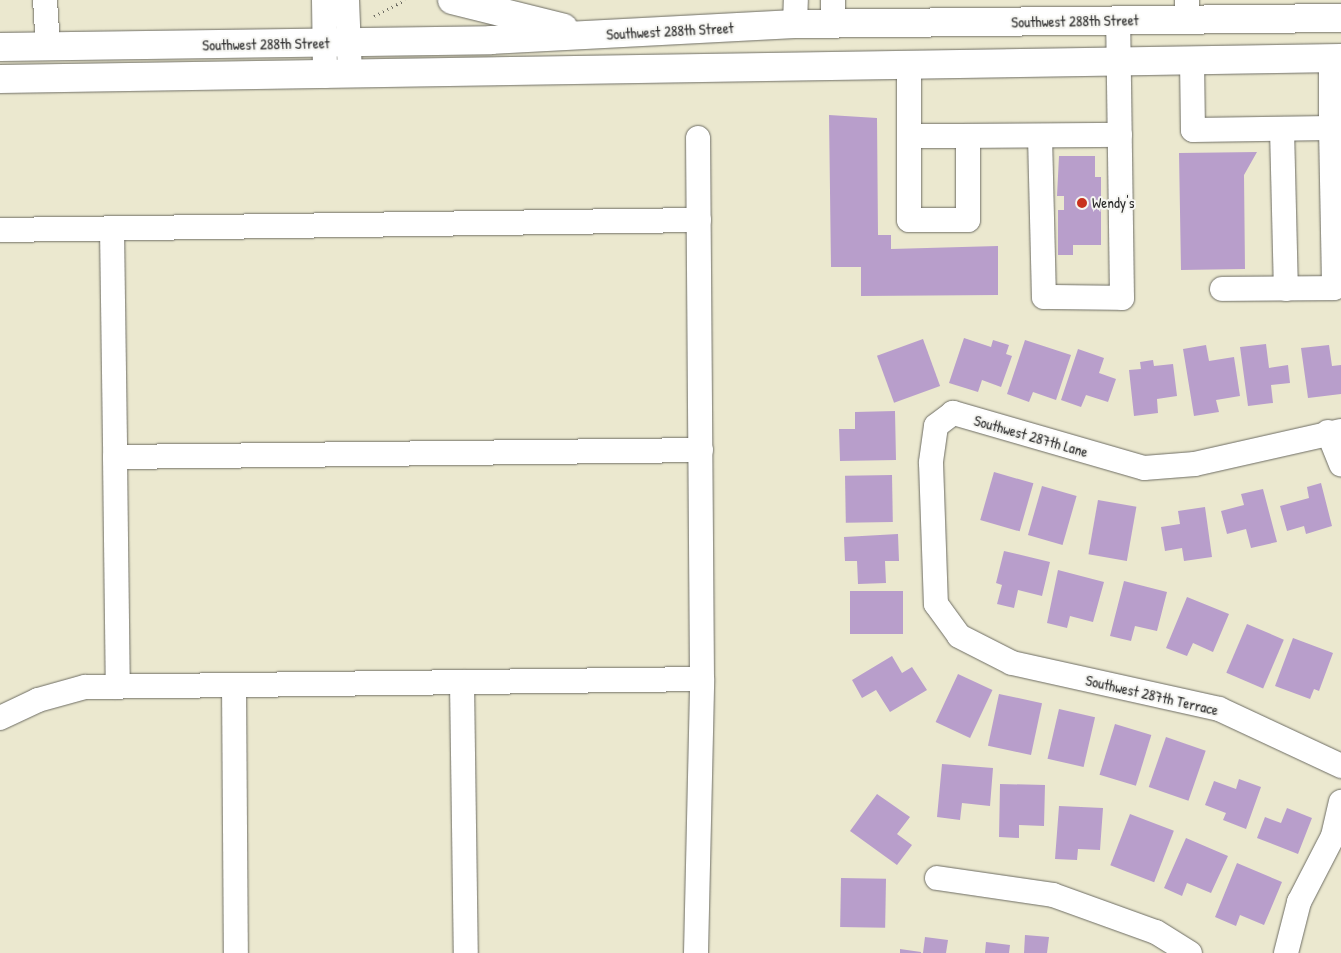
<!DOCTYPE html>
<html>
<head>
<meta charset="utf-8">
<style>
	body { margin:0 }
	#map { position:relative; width:1341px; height:953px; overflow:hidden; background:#ebe8cf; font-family:"Patrick Hand",sans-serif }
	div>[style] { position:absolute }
	.building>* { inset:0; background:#b89ecb; transform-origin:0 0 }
	.path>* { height:3px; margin-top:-1.5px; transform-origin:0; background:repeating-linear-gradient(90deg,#6e6d64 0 1px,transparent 0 5px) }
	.roads { filter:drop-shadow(0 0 1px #6e6d64) drop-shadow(0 0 1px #6e6d64) }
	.minor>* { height:24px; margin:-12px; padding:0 12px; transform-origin:12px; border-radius:12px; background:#fff }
	.major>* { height:28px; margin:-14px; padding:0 14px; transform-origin:14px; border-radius:14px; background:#fff }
	.dots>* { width:14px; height:14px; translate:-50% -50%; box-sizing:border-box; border:2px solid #f6f6f2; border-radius:50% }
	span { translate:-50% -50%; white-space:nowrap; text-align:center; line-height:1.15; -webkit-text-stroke:4px #f6f6f2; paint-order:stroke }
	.street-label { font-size:15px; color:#2b2b2b }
	.poi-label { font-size:15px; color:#2b2b2b }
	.left { translate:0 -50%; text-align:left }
</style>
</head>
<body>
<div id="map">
	<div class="building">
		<div style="clip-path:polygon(829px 115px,877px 118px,878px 235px,891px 235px,891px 249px,998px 246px,998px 295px,861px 296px,861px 267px,831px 267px)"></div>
		<div style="clip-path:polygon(1257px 152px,1244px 175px,1245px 269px,1181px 270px,1179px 153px)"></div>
		<div style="clip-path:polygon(1059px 156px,1095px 156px,1095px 177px,1101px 177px,1101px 245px,1073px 245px,1073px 255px,1058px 255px,1058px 210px,1064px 210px,1064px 196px,1057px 196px)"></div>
		<div style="clip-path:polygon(964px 338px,991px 347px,993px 340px,1009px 345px,1006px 354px,1012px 356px,1001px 387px,982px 380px,978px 392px,949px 383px)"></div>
		<div style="left:923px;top:339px;width:50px;height:49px;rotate:70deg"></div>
		<div style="clip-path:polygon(1025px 340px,1071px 355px,1056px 400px,1033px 392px,1029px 402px,1007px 394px)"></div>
		<div style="clip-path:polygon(1266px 344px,1269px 368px,1288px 365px,1290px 383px,1271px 385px,1273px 403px,1248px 406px,1240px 347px)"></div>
		<div style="clip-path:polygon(1206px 345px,1209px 361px,1234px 357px,1240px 396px,1216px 400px,1219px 412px,1194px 416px,1183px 349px)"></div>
		<div style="clip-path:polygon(1329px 345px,1332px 366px,1341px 365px,1341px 394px,1308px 398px,1301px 348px)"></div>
		<div style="clip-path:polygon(1078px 349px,1104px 358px,1099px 373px,1116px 379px,1108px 402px,1086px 395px,1081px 407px,1061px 400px)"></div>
		<div style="clip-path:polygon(1153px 360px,1154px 366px,1173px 364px,1177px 396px,1157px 399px,1158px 413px,1134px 416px,1129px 370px,1141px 369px,1140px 362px)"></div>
		<div style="clip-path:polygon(895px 411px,896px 460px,840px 461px,839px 429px,855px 429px,855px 412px)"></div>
		<div style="left:994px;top:472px;width:41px;height:50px;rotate:16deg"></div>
		<div style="left:892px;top:475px;width:47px;height:47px;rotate:89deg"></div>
		<div style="clip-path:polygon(1321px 483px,1332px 526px,1306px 534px,1304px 526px,1287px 531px,1280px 506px,1309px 498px,1307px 487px)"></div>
		<div style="left:1042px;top:486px;width:36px;height:51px;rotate:16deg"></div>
		<div style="clip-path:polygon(1263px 489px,1277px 542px,1251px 548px,1246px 529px,1227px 534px,1221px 511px,1244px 505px,1241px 494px)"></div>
		<div style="left:1098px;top:500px;width:39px;height:55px;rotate:10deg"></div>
		<div style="clip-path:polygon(1205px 507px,1212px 557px,1184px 561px,1182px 548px,1165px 551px,1161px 527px,1180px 524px,1178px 511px)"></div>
		<div style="clip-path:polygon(898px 534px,899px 561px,885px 561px,886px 583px,858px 584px,857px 561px,845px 561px,844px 537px)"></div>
		<div style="clip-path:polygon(1004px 551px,1050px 562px,1042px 596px,1018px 590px,1014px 608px,997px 604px,1002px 585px,996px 583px)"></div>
		<div style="clip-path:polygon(1058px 570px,1104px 582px,1093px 622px,1070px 616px,1067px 628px,1047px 623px)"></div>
		<div style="clip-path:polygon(1124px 581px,1167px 592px,1157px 631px,1135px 626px,1131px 641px,1110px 636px)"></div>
		<div style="left:850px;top:591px;width:53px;height:43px"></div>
		<div style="clip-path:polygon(1187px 597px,1229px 614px,1213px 652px,1193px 643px,1187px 656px,1166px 648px)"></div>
		<div style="left:1247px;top:624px;width:40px;height:53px;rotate:23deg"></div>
		<div style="clip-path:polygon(1293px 638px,1333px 653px,1319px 691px,1314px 689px,1310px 699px,1275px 686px)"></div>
		<div style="clip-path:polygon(892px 656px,902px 673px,912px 667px,927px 690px,890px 712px,876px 690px,862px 698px,852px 680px)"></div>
		<div style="left:958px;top:674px;width:38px;height:53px;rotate:25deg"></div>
		<div style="left:999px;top:694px;width:44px;height:53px;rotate:12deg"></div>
		<div style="left:1059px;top:709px;width:37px;height:51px;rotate:13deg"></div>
		<div style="left:1115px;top:724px;width:38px;height:53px;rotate:17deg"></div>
		<div style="left:1166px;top:737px;width:42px;height:53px;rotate:19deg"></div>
		<div style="clip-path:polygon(942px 764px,993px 768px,990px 806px,962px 803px,960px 820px,937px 817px)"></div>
		<div style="clip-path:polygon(1239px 779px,1261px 787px,1246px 829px,1223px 820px,1226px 813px,1205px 805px,1214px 781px,1236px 789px)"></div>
		<div style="clip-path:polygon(1000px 784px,1045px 785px,1044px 826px,1019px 825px,1019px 838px,999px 837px)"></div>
		<div style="clip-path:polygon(877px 794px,910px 817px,897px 834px,912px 845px,897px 865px,850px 831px)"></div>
		<div style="clip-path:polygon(1059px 806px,1103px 808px,1100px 850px,1078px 849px,1077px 860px,1055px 859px)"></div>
		<div style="clip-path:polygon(1287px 808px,1312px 818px,1298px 854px,1257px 838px,1265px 817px,1281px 823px)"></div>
		<div style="left:1130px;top:814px;width:47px;height:55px;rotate:21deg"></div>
		<div style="clip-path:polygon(1186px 838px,1228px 856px,1211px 893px,1187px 883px,1182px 896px,1164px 888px)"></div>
		<div style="clip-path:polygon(1237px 863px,1282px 882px,1264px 925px,1240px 915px,1236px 926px,1215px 917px)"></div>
		<div style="left:841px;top:878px;width:45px;height:49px;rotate:1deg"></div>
		<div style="clip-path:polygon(1025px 935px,1049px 937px,1047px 953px,1024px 953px)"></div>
		<div style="clip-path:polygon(925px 937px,948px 940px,946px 953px,923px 953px)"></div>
		<div style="clip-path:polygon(986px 942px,1010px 945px,1009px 953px,985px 953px)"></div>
		<div style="clip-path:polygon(900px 949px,921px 952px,921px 953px,900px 953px)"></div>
	</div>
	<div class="path">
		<div style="left:374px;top:16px;width:35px;rotate:-27deg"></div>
	</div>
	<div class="roads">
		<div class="minor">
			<div style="left:45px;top:0;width:46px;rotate:86.3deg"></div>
			<div style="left:324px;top:0;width:76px;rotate:89.2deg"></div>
			<div style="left:347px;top:0;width:75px;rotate:87.7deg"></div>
			<div style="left:833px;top:0;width:23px;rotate:90deg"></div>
			<div style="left:1187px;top:0;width:20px;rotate:90deg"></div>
			<div style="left:795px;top:24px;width:24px;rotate:-88deg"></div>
			<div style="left:1331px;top:58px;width:70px;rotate:90deg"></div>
			<div style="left:1192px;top:60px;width:70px;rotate:89.2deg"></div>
			<div style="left:1193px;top:130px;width:138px;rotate:-0.8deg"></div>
			<div style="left:1331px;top:128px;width:160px;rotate:88.9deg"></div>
			<div style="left:1334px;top:288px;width:112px;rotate:179.5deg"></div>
			<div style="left:1282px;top:129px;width:160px;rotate:88.6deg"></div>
			<div style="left:909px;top:136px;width:59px"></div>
			<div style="left:968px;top:136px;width:84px;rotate:90deg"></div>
			<div style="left:968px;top:220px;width:59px;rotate:180deg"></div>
			<div style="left:909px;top:220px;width:155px;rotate:-90deg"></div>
			<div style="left:968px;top:136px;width:152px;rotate:-0.4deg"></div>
			<div style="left:1040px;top:136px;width:161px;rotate:88.6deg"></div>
			<div style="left:1044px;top:297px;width:78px;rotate:0.7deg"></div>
			<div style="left:1122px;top:298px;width:278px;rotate:-90.8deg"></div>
			<div style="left:112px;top:229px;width:228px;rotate:89.2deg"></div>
			<div style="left:115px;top:457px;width:586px;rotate:-0.68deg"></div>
			<div style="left:0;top:230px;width:699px;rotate:-0.82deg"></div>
			<div style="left:1341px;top:431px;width:150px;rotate:167.3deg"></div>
			<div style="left:1195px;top:464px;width:51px;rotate:175.5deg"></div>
			<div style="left:1144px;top:468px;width:199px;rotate:-163.9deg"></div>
			<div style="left:953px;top:413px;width:21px;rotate:143deg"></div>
			<div style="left:936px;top:426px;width:37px;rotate:98deg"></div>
			<div style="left:931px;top:463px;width:141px;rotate:88deg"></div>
			<div style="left:936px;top:604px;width:39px;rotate:54deg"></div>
			<div style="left:959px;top:636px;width:59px;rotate:27deg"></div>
			<div style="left:1012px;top:663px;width:212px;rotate:12.5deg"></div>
			<div style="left:1219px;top:709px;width:135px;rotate:25deg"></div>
			<div style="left:1328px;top:432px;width:35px;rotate:68deg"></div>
			<div style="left:115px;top:457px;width:230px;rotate:89.3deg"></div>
			<div style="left:462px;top:682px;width:271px;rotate:89.2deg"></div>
			<div style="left:234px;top:685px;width:268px;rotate:89.6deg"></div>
			<div style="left:0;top:718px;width:42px;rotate:-25.3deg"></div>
			<div style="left:38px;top:700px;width:49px;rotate:-15.5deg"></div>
			<div style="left:85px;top:687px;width:617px;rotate:-0.74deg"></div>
			<div style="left:937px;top:878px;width:117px;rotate:8.3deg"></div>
			<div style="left:1053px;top:895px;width:109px;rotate:19.8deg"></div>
			<div style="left:1156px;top:932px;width:40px;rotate:32deg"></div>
			<div style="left:696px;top:953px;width:274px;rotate:-88.7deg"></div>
			<div style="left:702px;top:679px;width:541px;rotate:-90.42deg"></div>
			<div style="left:1286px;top:953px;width:53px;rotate:-75.7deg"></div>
			<div style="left:1299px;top:902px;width:74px;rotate:-62.7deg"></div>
			<div style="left:1333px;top:836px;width:35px;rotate:-77deg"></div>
		</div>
		<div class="major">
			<div style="left:452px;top:0;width:115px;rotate:14deg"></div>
			<div style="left:0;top:47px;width:491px;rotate:-0.8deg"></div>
			<div style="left:491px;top:40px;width:304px;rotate:-3deg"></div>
			<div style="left:795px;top:24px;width:546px;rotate:-0.63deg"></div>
			<div style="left:0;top:79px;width:1341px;rotate:-0.9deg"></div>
		</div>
	</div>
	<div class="dots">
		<div style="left:1082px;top:203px;background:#c8321e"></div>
	</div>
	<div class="street-label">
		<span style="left:1075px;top:21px;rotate:-1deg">Southwest 288th Street</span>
		<span style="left:670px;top:31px;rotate:-3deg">Southwest 288th Street</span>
		<span style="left:266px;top:44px;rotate:-1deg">Southwest 288th Street</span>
		<span style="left:1031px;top:436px;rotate:16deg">Southwest 287th Lane</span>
		<span style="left:1152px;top:695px;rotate:13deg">Southwest 287th Terrace</span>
	</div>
	<div class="poi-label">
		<span class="left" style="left:1092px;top:203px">Wendy's</span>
	</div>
</div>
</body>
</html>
